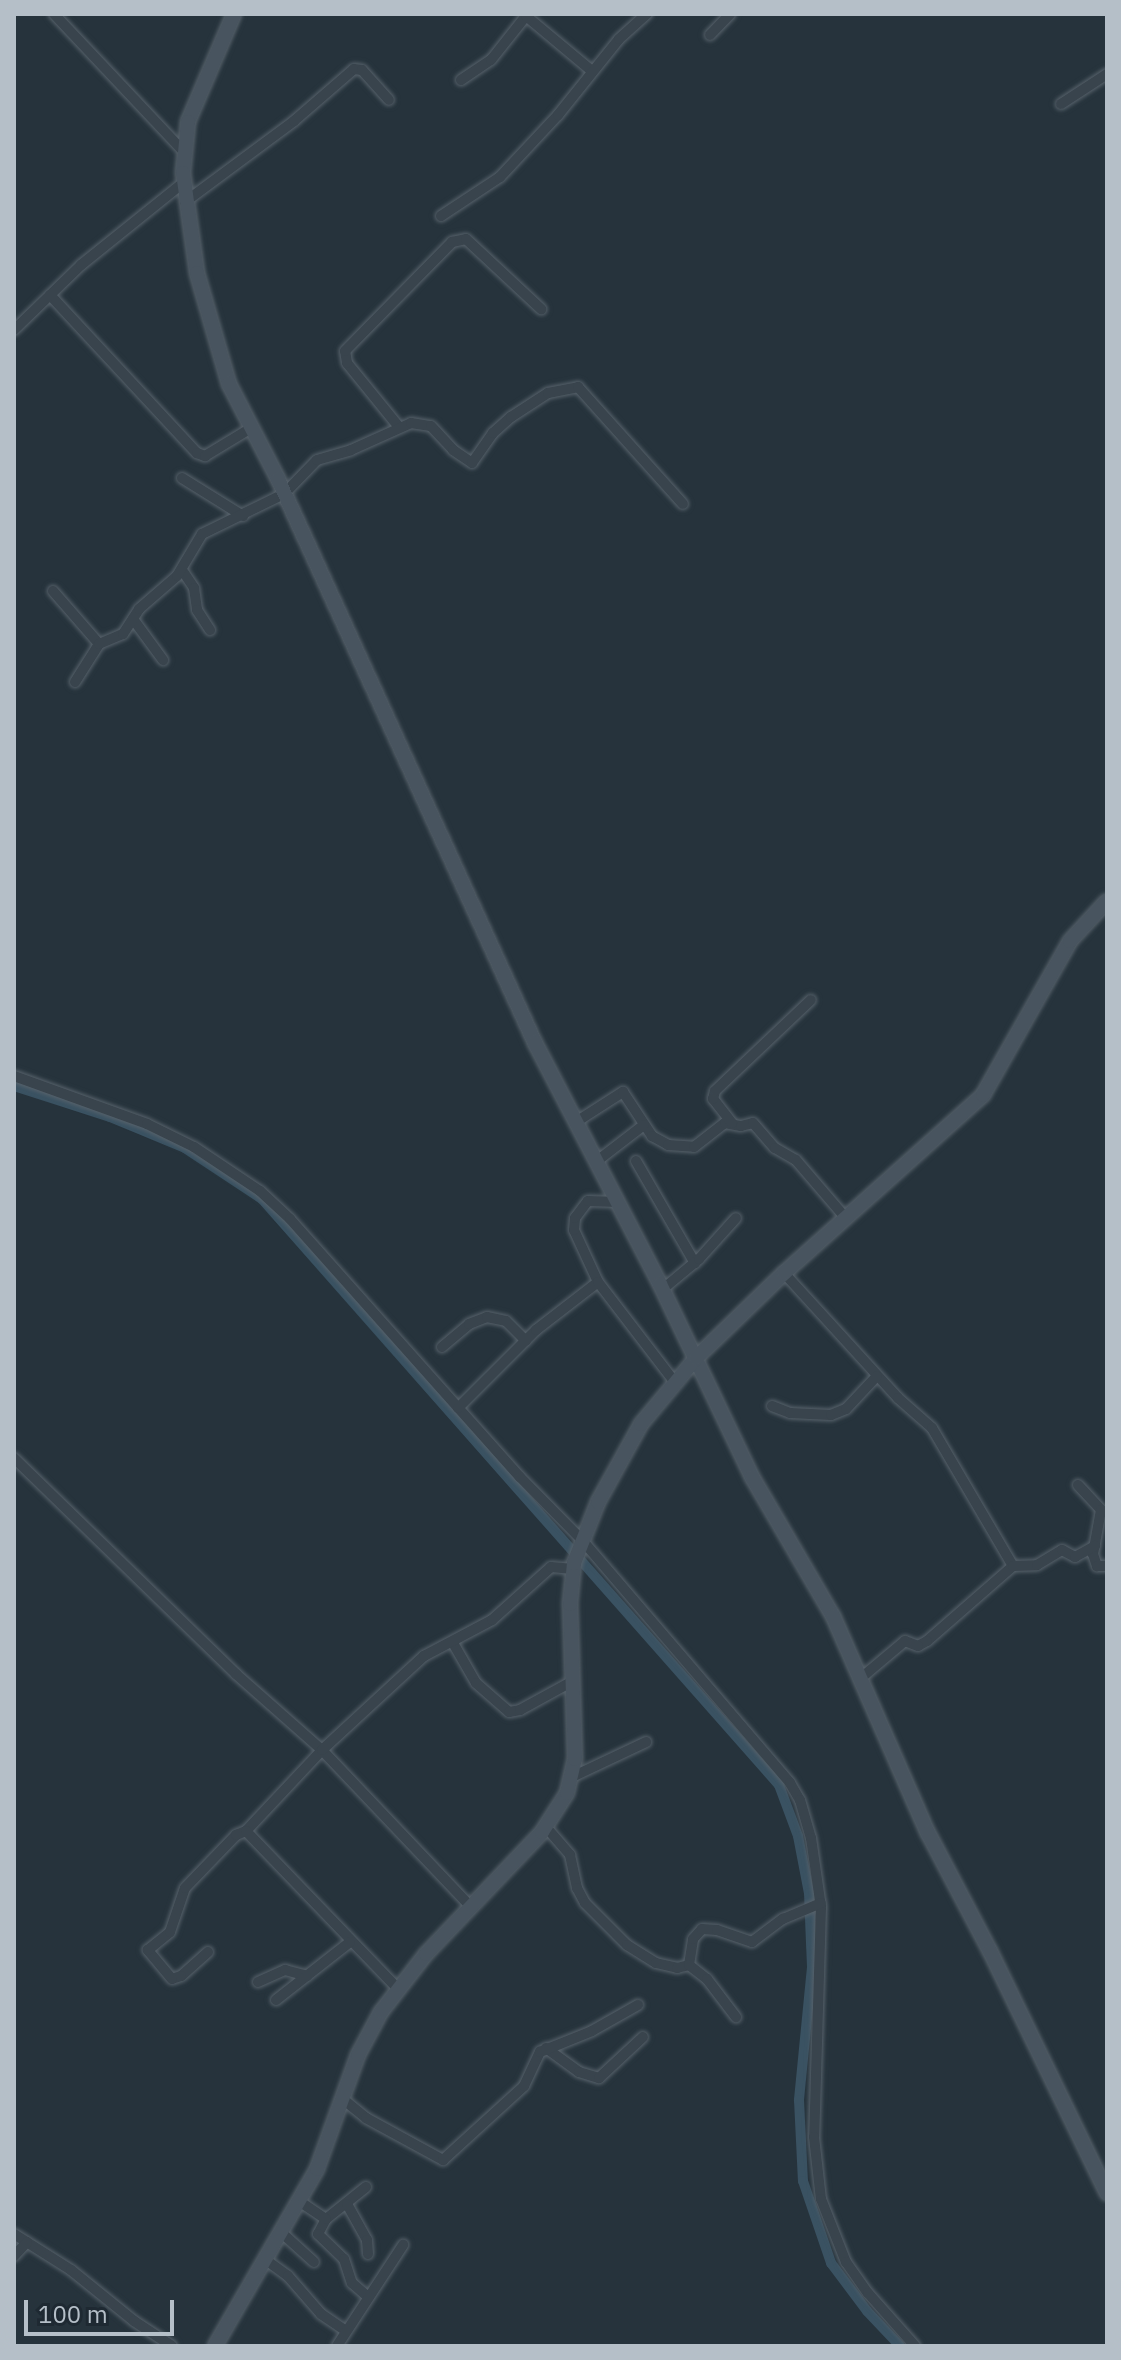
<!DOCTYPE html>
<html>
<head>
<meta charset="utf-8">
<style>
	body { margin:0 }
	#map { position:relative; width:1121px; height:2360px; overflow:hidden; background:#26333c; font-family:"IBM Plex Sans",sans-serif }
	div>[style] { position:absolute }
	.canal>* { height:10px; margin:-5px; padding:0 5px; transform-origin:5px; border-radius:5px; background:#3a5262 }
	.roads { filter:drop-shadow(0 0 2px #57626b) drop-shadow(0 0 2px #57626b) }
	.street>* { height:10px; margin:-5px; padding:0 5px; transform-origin:5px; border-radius:5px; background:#39444d }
	.secondary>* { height:14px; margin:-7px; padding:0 7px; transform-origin:7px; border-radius:7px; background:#48545f }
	span { translate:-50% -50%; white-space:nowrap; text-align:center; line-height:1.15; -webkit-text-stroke:8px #1e2932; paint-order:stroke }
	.frame { position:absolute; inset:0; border:16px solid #b5bfc8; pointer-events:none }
	.scale { position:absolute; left:24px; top:2300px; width:150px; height:36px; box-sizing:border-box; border:4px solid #b5bfc8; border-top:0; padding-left:10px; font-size:24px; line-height:28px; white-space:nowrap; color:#b5bfc8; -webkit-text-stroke:6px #1e2932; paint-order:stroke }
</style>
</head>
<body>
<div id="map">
	<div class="canal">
		<div style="left:14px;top:1086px;width:101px;rotate:17.9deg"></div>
		<div style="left:110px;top:1117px;width:81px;rotate:22.5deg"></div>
		<div style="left:185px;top:1148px;width:92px;rotate:33.5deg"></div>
		<div style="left:262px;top:1199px;width:781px;rotate:48.58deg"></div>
		<div style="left:779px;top:1785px;width:54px;rotate:69.6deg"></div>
		<div style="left:798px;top:1836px;width:58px;rotate:79.1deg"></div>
		<div style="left:809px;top:1893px;width:74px;rotate:87.7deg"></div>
		<div style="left:812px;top:1967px;width:134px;rotate:95.6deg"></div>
		<div style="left:799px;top:2100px;width:81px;rotate:87.2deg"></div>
		<div style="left:803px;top:2181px;width:87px;rotate:71.1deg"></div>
		<div style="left:831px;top:2263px;width:60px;rotate:53.1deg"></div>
		<div style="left:867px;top:2311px;width:48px;rotate:46.7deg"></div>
	</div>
	<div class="roads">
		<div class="street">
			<div style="left:54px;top:14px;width:190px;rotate:46.7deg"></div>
			<div style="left:710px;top:35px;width:29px;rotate:-46deg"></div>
			<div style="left:461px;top:80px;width:36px;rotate:-34deg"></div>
			<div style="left:491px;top:60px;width:56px;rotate:-51.5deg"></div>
			<div style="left:526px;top:16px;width:86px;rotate:39.8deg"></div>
			<div style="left:1061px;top:104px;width:55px;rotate:-33.1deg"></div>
			<div style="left:185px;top:202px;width:136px;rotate:-36.6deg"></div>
			<div style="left:294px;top:121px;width:79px;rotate:-40.9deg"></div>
			<div style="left:354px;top:69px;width:8px;rotate:7deg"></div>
			<div style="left:362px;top:70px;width:40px;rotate:48deg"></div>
			<div style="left:441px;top:216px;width:71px;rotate:-33.5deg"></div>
			<div style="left:500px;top:177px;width:85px;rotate:-46.9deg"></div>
			<div style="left:558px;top:115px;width:97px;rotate:-51.2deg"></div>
			<div style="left:619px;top:39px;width:38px;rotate:-42deg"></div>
			<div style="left:50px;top:295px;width:216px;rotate:47.1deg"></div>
			<div style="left:197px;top:453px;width:9px;rotate:21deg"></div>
			<div style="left:205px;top:456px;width:54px;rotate:-31.3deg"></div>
			<div style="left:14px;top:330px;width:93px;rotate:-44.1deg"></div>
			<div style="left:81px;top:265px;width:131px;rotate:-38.8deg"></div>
			<div style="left:399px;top:427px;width:82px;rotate:-129.1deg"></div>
			<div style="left:347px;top:363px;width:12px;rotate:-99deg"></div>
			<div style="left:345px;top:351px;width:153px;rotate:-45.5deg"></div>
			<div style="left:452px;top:242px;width:14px;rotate:-12deg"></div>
			<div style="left:466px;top:239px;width:103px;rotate:43deg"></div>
			<div style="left:182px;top:478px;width:72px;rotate:31.9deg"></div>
			<div style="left:182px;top:570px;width:22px;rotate:56deg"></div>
			<div style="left:194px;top:588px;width:22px;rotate:82deg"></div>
			<div style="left:197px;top:610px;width:24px;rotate:57deg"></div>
			<div style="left:53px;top:591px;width:70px;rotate:49deg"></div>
			<div style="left:133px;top:619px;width:51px;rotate:53.8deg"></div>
			<div style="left:75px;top:682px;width:45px;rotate:-57.7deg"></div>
			<div style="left:99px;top:644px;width:26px;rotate:-23deg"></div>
			<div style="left:123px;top:634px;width:30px;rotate:-57deg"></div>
			<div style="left:139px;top:609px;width:50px;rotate:-41deg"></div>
			<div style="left:177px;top:576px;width:49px;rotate:-59.2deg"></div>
			<div style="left:202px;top:534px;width:91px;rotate:-26deg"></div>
			<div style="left:284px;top:494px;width:47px;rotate:-45.9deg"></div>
			<div style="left:317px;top:460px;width:35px;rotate:-16deg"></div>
			<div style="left:351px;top:450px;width:66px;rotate:-24.2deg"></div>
			<div style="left:411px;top:423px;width:20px;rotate:9deg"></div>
			<div style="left:431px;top:426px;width:33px;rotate:47deg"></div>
			<div style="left:453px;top:450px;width:23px;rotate:34deg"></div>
			<div style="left:472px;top:463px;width:37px;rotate:-55deg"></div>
			<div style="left:493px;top:433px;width:24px;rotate:-42deg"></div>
			<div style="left:511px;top:417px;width:44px;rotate:-33deg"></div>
			<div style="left:548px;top:393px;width:31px;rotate:-11deg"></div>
			<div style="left:578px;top:387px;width:157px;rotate:48.1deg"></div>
			<div style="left:14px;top:1076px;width:141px;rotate:19.8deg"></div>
			<div style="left:147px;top:1124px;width:52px;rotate:26.1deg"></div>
			<div style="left:194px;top:1147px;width:79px;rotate:33.7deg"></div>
			<div style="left:260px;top:1191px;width:41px;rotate:43deg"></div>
			<div style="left:290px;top:1219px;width:346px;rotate:48.3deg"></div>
			<div style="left:520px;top:1477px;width:88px;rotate:45.5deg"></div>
			<div style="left:582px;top:1540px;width:320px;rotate:49.4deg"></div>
			<div style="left:790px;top:1783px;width:20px;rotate:60deg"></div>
			<div style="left:800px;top:1800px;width:40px;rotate:74deg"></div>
			<div style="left:811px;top:1838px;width:70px;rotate:81.8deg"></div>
			<div style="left:821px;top:1907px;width:230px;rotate:91.7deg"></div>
			<div style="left:814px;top:2137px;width:62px;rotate:83.6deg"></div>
			<div style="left:821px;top:2199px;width:68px;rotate:68.4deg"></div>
			<div style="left:846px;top:2262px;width:38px;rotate:55deg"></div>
			<div style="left:868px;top:2293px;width:71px;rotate:48.4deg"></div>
			<div style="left:576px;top:1122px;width:56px;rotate:-32.6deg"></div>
			<div style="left:623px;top:1092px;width:53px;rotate:56.6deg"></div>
			<div style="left:652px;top:1136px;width:18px;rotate:29deg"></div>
			<div style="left:668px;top:1145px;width:26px;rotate:4deg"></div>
			<div style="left:694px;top:1147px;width:39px;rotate:-38deg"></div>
			<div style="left:725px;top:1123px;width:16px;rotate:11deg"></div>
			<div style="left:741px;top:1126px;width:12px;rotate:-14deg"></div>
			<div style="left:753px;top:1123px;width:33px;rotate:49deg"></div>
			<div style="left:775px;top:1148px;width:24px;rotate:30deg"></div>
			<div style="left:796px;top:1160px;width:74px;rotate:49.4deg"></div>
			<div style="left:732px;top:1123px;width:31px;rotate:-128deg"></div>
			<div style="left:713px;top:1099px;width:8px;rotate:-76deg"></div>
			<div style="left:715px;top:1091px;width:132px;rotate:-43.5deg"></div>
			<div style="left:597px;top:1161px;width:59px;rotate:-37.5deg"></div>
			<div style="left:636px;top:1161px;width:118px;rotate:60deg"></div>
			<div style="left:784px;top:1273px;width:169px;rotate:47.6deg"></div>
			<div style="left:898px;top:1398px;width:45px;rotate:41.4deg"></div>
			<div style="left:932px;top:1428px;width:160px;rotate:59.6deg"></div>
			<div style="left:1013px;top:1566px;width:114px;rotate:138.9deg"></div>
			<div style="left:927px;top:1641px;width:10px;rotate:151deg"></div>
			<div style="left:918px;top:1646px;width:14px;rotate:-159deg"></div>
			<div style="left:905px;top:1641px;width:57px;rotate:139.9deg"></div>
			<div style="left:598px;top:1282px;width:57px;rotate:-114.8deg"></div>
			<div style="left:574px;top:1230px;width:12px;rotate:-85deg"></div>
			<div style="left:575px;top:1218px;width:21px;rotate:-53deg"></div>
			<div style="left:588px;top:1201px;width:30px;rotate:2deg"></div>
			<div style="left:663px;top:1289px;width:47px;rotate:-39.8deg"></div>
			<div style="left:699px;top:1259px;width:55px;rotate:-47.9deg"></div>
			<div style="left:442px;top:1347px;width:35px;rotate:-40deg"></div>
			<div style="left:469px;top:1324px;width:19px;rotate:-21deg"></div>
			<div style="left:487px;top:1317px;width:19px;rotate:12deg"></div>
			<div style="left:506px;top:1321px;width:28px;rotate:45deg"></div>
			<div style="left:772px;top:1406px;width:19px;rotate:21deg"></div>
			<div style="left:790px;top:1413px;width:41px;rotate:2.8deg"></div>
			<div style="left:831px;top:1415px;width:16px;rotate:-22deg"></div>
			<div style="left:846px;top:1409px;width:45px;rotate:-46.8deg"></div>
			<div style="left:458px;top:1408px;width:110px;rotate:-45deg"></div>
			<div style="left:536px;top:1330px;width:78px;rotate:-37.7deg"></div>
			<div style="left:598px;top:1282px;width:125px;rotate:52.5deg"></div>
			<div style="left:14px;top:1458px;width:310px;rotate:44.2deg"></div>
			<div style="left:236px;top:1674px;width:115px;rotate:41.5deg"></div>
			<div style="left:322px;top:1750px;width:216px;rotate:46.5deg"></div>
			<div style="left:1078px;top:1485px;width:34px;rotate:47deg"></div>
			<div style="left:1101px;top:1510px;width:45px;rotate:100.3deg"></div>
			<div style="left:1093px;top:1554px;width:13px;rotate:72deg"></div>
			<div style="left:1097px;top:1566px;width:10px"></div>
			<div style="left:1013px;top:1566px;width:24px;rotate:-2deg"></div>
			<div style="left:1037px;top:1565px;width:29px;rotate:-31deg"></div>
			<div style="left:1062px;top:1550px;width:15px;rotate:28deg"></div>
			<div style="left:1075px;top:1557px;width:23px;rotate:-29deg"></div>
			<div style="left:453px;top:1643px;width:46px;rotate:60.1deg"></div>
			<div style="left:476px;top:1683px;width:44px;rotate:41.3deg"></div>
			<div style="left:509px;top:1712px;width:11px;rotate:-10deg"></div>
			<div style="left:520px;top:1710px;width:58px;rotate:-28.8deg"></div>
			<div style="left:572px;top:1777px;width:82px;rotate:-25.3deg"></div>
			<div style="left:546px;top:1827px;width:37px;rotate:49deg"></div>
			<div style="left:570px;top:1855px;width:34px;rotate:78deg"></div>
			<div style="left:577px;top:1888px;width:17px;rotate:62deg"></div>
			<div style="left:585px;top:1903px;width:59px;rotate:45deg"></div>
			<div style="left:627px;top:1945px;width:34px;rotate:32deg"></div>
			<div style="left:656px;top:1963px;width:22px;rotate:13deg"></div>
			<div style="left:677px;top:1968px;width:12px;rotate:-14deg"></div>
			<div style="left:689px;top:1965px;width:26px;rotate:-81deg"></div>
			<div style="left:693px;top:1939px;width:13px;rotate:-48deg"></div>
			<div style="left:702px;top:1929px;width:15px;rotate:4deg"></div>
			<div style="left:717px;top:1930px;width:37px;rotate:19deg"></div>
			<div style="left:752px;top:1942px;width:39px;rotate:-37deg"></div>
			<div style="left:783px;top:1919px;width:41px;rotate:-22.8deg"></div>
			<div style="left:246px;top:1831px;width:111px;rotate:-46.8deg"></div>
			<div style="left:322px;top:1750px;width:139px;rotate:-42.7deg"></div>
			<div style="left:424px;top:1656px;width:77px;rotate:-27.9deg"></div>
			<div style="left:492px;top:1620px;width:79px;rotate:-41.9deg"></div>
			<div style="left:551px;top:1567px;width:22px;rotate:5deg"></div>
			<div style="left:208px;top:1952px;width:36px;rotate:138deg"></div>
			<div style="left:181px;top:1976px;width:9px;rotate:162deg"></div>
			<div style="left:172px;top:1979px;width:38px;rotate:-130deg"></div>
			<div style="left:148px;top:1950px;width:28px;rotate:-39deg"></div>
			<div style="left:170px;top:1932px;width:46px;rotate:-71.2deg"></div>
			<div style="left:185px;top:1888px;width:74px;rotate:-46.1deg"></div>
			<div style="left:236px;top:1835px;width:11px;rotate:-22deg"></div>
			<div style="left:246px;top:1831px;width:219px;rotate:46.1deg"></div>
			<div style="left:689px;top:1965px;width:23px;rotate:38deg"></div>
			<div style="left:707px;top:1979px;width:48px;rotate:52.7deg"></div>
			<div style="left:258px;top:1982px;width:30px;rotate:-24deg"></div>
			<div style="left:285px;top:1970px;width:23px;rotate:15deg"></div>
			<div style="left:276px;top:2000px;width:94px;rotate:-38.1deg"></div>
			<div style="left:546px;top:2048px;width:41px;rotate:36deg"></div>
			<div style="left:579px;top:2072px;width:21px;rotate:17deg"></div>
			<div style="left:599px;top:2078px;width:60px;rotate:-43deg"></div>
			<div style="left:344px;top:2100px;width:28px;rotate:39deg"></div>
			<div style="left:366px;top:2118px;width:88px;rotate:28.6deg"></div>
			<div style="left:443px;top:2160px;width:110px;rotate:-42.4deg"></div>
			<div style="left:524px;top:2086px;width:38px;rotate:-65deg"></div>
			<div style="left:540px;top:2052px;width:56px;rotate:-22deg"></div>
			<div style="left:592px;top:2031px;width:53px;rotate:-29.5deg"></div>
			<div style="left:366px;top:2187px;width:51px;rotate:141.3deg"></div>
			<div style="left:326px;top:2219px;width:17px;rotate:118deg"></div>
			<div style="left:318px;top:2234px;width:36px;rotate:44deg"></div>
			<div style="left:344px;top:2259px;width:25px;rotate:72deg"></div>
			<div style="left:352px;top:2283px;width:21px;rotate:41deg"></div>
			<div style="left:299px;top:2201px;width:32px;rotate:34deg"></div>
			<div style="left:347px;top:2204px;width:41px;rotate:60.9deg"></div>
			<div style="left:367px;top:2240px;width:14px;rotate:86deg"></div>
			<div style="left:282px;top:2233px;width:43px;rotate:42.2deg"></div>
			<div style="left:14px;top:2234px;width:67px;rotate:32.3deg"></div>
			<div style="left:71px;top:2270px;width:81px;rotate:39deg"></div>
			<div style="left:134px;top:2321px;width:45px;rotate:33.3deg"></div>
			<div style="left:14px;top:2256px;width:19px;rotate:-47deg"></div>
			<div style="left:266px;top:2260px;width:27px;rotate:36deg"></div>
			<div style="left:288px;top:2276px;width:50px;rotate:49deg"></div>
			<div style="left:321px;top:2314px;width:30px;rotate:34deg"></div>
			<div style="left:337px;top:2346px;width:121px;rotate:-56.8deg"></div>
		</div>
		<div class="secondary">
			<div style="left:234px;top:14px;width:117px;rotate:113.1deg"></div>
			<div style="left:188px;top:122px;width:51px;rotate:95.6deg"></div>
			<div style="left:183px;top:173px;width:101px;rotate:82deg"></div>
			<div style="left:197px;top:273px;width:116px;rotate:73.9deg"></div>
			<div style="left:229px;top:384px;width:107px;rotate:62.7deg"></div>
			<div style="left:278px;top:479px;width:620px;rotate:65.5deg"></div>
			<div style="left:535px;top:1043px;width:271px;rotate:62.6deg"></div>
			<div style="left:660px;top:1284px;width:214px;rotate:64.5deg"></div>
			<div style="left:752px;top:1477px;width:161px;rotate:59.8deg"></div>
			<div style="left:833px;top:1616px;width:237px;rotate:66.4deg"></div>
			<div style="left:928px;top:1833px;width:133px;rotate:62.3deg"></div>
			<div style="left:990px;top:1951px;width:269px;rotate:64.2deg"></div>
			<div style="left:215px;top:2346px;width:204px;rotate:-60deg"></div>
			<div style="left:317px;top:2169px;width:121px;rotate:-70.2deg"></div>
			<div style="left:358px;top:2055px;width:49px;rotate:-61.9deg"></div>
			<div style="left:381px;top:2012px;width:73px;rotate:-52.2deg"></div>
			<div style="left:426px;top:1954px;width:168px;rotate:-46.4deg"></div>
			<div style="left:542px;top:1832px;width:46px;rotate:-57.3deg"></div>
			<div style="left:567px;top:1793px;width:35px;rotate:-77deg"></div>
			<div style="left:575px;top:1759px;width:155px;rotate:-91.8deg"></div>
			<div style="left:570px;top:1604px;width:41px;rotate:-84.4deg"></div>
			<div style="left:574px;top:1563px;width:66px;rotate:-68.5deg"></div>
			<div style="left:598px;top:1502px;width:89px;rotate:-61.1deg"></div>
			<div style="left:641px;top:1424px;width:86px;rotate:-50.2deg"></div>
			<div style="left:696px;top:1358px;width:122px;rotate:-44deg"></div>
			<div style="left:784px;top:1273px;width:267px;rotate:-41.8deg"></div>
			<div style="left:983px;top:1095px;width:177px;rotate:-60.5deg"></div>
			<div style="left:1070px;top:941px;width:54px;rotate:-47.2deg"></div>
		</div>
	</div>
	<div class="frame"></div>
	<div class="scale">100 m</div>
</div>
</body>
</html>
